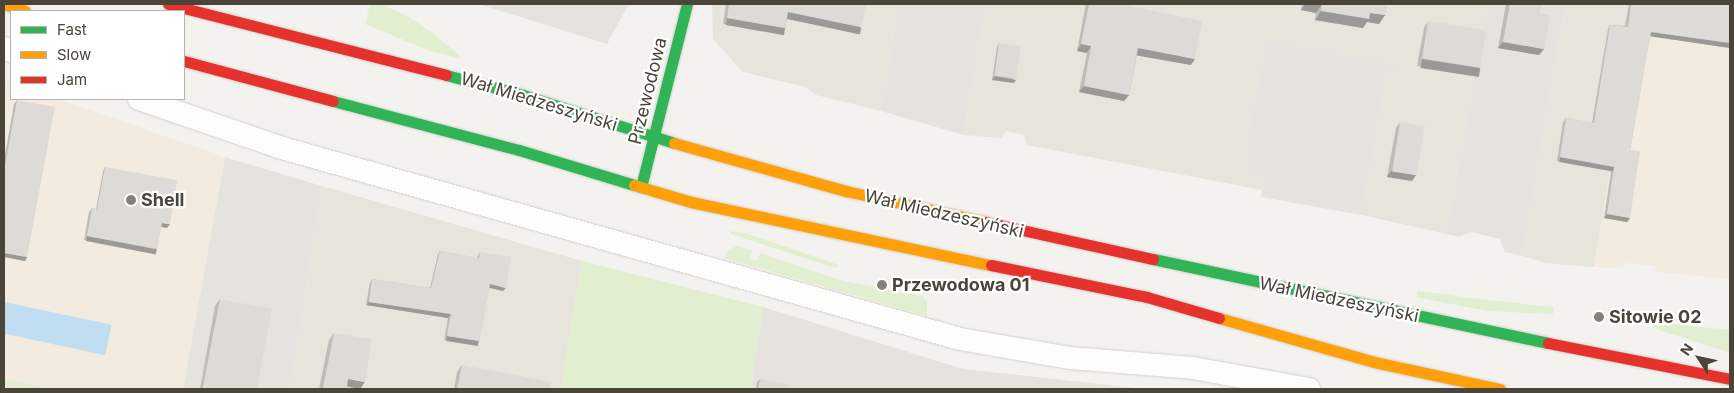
<!DOCTYPE html>
<html>
<head>
<meta charset="utf-8">
<style>
	body { margin:0 }
	#map { position:relative; width:1734px; height:393px; overflow:hidden; background:#f4f2ee; font-family:Inter,sans-serif }
	div>[style] { position:absolute }
	.residential>* { inset:0; background:#e7e4dc }
	.commercial>* { inset:0; background:#f3ebdf }
	.industrial>* { inset:0; background:#e6e2de }
	.green>* { inset:0; background:#e1eecf }
	.water>* { inset:0; background:#c0ddf1; transform-origin:0 0 }
	.roads { filter:drop-shadow(0 0 1px #d2d0cb) drop-shadow(0 0 1px #d2d0cb) }
	.street>* { height:22px; margin:-11px; padding:0 11px; transform-origin:11px; border-radius:11px; background:#fdfdfc }
	.fast>* { height:11px; margin:-5.5px; padding:0 5.5px; transform-origin:5.5px; border-radius:5.5px; background:#30b455 }
	.slow>* { height:11px; margin:-5.5px; padding:0 5.5px; transform-origin:5.5px; border-radius:5.5px; background:#ff9f0a }
	.jam>* { height:11px; margin:-5.5px; padding:0 5.5px; transform-origin:5.5px; border-radius:5.5px; background:#e5322d }
	.wall>* { inset:0; background:#bfbcb8 }
	.shaded-wall>* { inset:0; background:#9b9996; transform-origin:0 0 }
	.building>* { inset:0; background:#dedbd6; transform-origin:0 0 }
	.dots>* { width:14px; height:14px; translate:-50% -50%; box-sizing:border-box; border:2px solid #fff; border-radius:50% }
	span { translate:-50% -50%; white-space:nowrap; text-align:center; line-height:1.15; -webkit-text-stroke:4.5px #fff; paint-order:stroke }
	.street-label { font-size:18px; color:#4b4439 }
	.poi-label { font-size:18px; color:#4b4439; font-weight:700 }
	.left { translate:0 -50%; text-align:left }
	.frame { position:absolute; inset:0; border:5px solid #4b4439; pointer-events:none }
	.legend { position:absolute; left:10px; top:10px; width:175px; height:90px; box-sizing:border-box; background:#fff; border:1px solid #b7b4b0; margin:0; padding:6px 9px; list-style:none; font-size:15px; color:#4b4439 }
	.legend li { display:flex; align-items:center; gap:10px; height:25px }
	.legend b { width:25px; border:1px solid #b7b4b0 }
	.north { position:absolute; left:1674px; top:333px; width:50px; height:50px; -webkit-text-stroke:4px #fff; paint-order:stroke; rotate:305deg; font-size:14px; font-weight:700; line-height:20px; text-align:center; color:#4b4439 }
	.north::after { content:''; display:block; margin:auto; width:18px; height:22px; background:#4b4439; clip-path:polygon(50% 0,100% 100%,50% 72%,0 100%) }
</style>
</head>
<body>
<div id="map">
	<div class="residential">
		<div style="clip-path:polygon(712px 4px,898px 4px,881px 111px,816px 95px,806px 87px,743px 72px,713px 39px)"></div>
		<div style="clip-path:polygon(986px 4px,1487px 4px,1446px 234px,1362px 215px,1388px 72px,1396px 64px,1265px 41px,1245px 149px,1251px 150px,1265px 176px,1262px 190px,1027px 145px,1024px 135px,1006px 131px,1001px 138px,964px 135px)"></div>
		<div style="clip-path:polygon(1566px 4px,1629px 4px,1628px 64px,1594px 267px,1545px 263px,1523px 256px)"></div>
		<div style="clip-path:polygon(322px 186px,582px 261px,561px 389px,291px 389px)"></div>
	</div>
	<div class="commercial">
		<div style="clip-path:polygon(1730px 4px,1730px 279px,1656px 272px,1655px 266px,1626px 263px,1622px 269px,1594px 267px,1628px 65px,1625px 32px)"></div>
		<div style="clip-path:polygon(4px 80px,11px 82px,11px 99px,59px 99px,225px 157px,183px 389px,53px 389px,4px 379px)"></div>
	</div>
	<div class="industrial">
		<div style="clip-path:polygon(479px 4px,629px 4px,607px 44px)"></div>
		<div style="clip-path:polygon(898px 4px,986px 4px,964px 135px,881px 111px)"></div>
		<div style="clip-path:polygon(1487px 4px,1566px 4px,1523px 256px,1505px 252px,1500px 239px,1471px 232px,1459px 237px,1446px 234px)"></div>
		<div style="clip-path:polygon(1265px 41px,1397px 64px,1388px 72px,1362px 215px,1261px 197px,1265px 176px,1247px 173px,1251px 151px,1245px 149px)"></div>
		<div style="clip-path:polygon(225px 157px,322px 186px,291px 389px,183px 389px)"></div>
		<div style="clip-path:polygon(763px 307px,963px 369px,1144px 389px,751px 389px)"></div>
	</div>
	<div class="green">
		<div style="clip-path:polygon(370px 4px,381px 4px,407px 16px,433px 33px,459px 55px,459px 58px,430px 51px,365px 24px)"></div>
		<div style="clip-path:polygon(729px 231px,748px 234px,839px 265px,835px 268px,731px 234px)"></div>
		<div style="clip-path:polygon(737px 246px,752px 251px,750px 259px,757px 261px,760px 253px,843px 281px,923px 296px,927px 301px,927px 316px,724px 258px,728px 250px)"></div>
		<div style="clip-path:polygon(582px 261px,763px 307px,751px 389px,561px 389px)"></div>
		<div style="clip-path:polygon(1418px 291px,1487px 300px,1554px 307px,1553px 314px,1487px 311px,1416px 297px)"></div>
		<div style="clip-path:polygon(1654px 322px,1730px 330px,1730px 353px,1653px 328px)"></div>
		<div style="clip-path:polygon(4px 379px,53px 389px,4px 389px)"></div>
	</div>
	<div class="water">
		<div style="left:4px;top:302px;width:110px;height:31px;rotate:12deg"></div>
	</div>
	<div class="roads">
		<div class="street">
			<div style="left:4px;top:48px;width:8px;rotate:23deg"></div>
			<div style="left:139px;top:99px;width:151px;rotate:18.9deg"></div>
			<div style="left:282px;top:148px;width:704px;rotate:15.73deg"></div>
			<div style="left:960px;top:339px;width:112px;rotate:9.8deg"></div>
			<div style="left:1070px;top:358px;width:123px;rotate:4.6deg"></div>
			<div style="left:1193px;top:368px;width:118px;rotate:10.3deg"></div>
		</div>
		<div class="fast">
			<div style="left:446px;top:75px;width:80px;rotate:14.6deg"></div>
			<div style="left:523px;top:95px;width:158px;rotate:17.6deg"></div>
			<div style="left:333px;top:101px;width:192px;rotate:14.8deg"></div>
			<div style="left:519px;top:150px;width:120px;rotate:16.9deg"></div>
			<div style="left:641px;top:187px;width:189px;rotate:-75.9deg"></div>
			<div style="left:1153px;top:259px;width:404px;rotate:12deg"></div>
		</div>
		<div class="slow">
			<div style="left:4px;top:4px;width:22px;rotate:18deg"></div>
			<div style="left:674px;top:143px;width:179px;rotate:15.6deg"></div>
			<div style="left:846px;top:191px;width:143px;rotate:12.5deg"></div>
			<div style="left:634px;top:185px;width:59px;rotate:16.6deg"></div>
			<div style="left:691px;top:202px;width:307px;rotate:11.9deg"></div>
			<div style="left:1219px;top:318px;width:161px;rotate:15.8deg"></div>
			<div style="left:1374px;top:362px;width:129px;rotate:12.1deg"></div>
		</div>
		<div class="jam">
			<div style="left:168px;top:4px;width:287px;rotate:14.3deg"></div>
			<div style="left:184px;top:61px;width:154px;rotate:15deg"></div>
			<div style="left:986px;top:222px;width:171px;rotate:12.5deg"></div>
			<div style="left:991px;top:265px;width:159px;rotate:11.6deg"></div>
			<div style="left:1147px;top:297px;width:75px;rotate:16.3deg"></div>
			<div style="left:1548px;top:343px;width:186px;rotate:11.2deg"></div>
		</div>
	</div>
	<div class="wall">
		<div style="clip-path:polygon(726px 4px,866px 4px,857px 33px,787px 19px,785px 28px,781px 34px,723px 24px)"></div>
		<div style="clip-path:polygon(1086px 4px,1120px 4px,1191px 65px,1137px 55px,1129px 95px,1124px 101px,1079px 92px,1087px 53px,1077px 51px)"></div>
		<div style="clip-path:polygon(1302px 4px,1387px 4px,1385px 15px,1379px 24px,1367px 22px,1363px 28px,1315px 20px,1316px 13px,1301px 10px)"></div>
		<div style="clip-path:polygon(1506px 4px,1541px 4px,1539px 13px,1544px 49px,1539px 55px,1498px 48px)"></div>
		<div style="clip-path:polygon(1629px 4px,1730px 4px,1730px 48px,1650px 36px,1630px 150px,1630px 218px,1627px 222px,1604px 218px,1611px 171px,1557px 161px,1563px 122px,1566px 118px,1592px 123px,1608px 29px,1610px 25px,1625px 26px)"></div>
		<div style="clip-path:polygon(1428px 21px,1480px 68px,1475px 75px,1417px 66px,1424px 28px)"></div>
		<div style="clip-path:polygon(999px 43px,1014px 83px,992px 80px,997px 47px)"></div>
		<div style="clip-path:polygon(17px 100px,27px 257px,25px 261px,4px 257px,4px 161px,14px 104px)"></div>
		<div style="clip-path:polygon(1400px 122px,1412px 181px,1387px 177px,1396px 128px)"></div>
		<div style="clip-path:polygon(105px 167px,167px 228px,161px 227px,157px 249px,155px 253px,84px 240px,89px 212px,92px 208px,96px 209px,103px 171px)"></div>
		<div style="clip-path:polygon(440px 251px,477px 258px,478px 255px,480px 252px,503px 291px,489px 288px,479px 341px,477px 345px,444px 340px,448px 318px,366px 305px,370px 282px,372px 279px,430px 288px,438px 254px)"></div>
		<div style="clip-path:polygon(220px 299px,257px 389px,200px 389px,215px 306px)"></div>
		<div style="clip-path:polygon(334px 333px,360px 389px,347px 386px,347px 389px,319px 389px,329px 340px)"></div>
		<div style="clip-path:polygon(462px 365px,550px 389px,454px 389px,457px 372px)"></div>
		<div style="clip-path:polygon(760px 379px,787px 389px,756px 389px,757px 382px)"></div>
	</div>
	<div class="shaded-wall">
		<div style="clip-path:polygon(1305px 4px,1322px 4px,1316px 13px,1301px 10px)"></div>
		<div style="clip-path:polygon(1321px 11px,1370px 13px,1385px 15px,1379px 24px,1367px 22px,1363px 28px,1315px 20px)"></div>
		<div style="left:788px;top:12px;width:75px;height:7px;rotate:12deg"></div>
		<div style="left:727px;top:18px;width:59px;height:7px;rotate:10deg"></div>
		<div style="clip-path:polygon(1651px 32px,1730px 43px,1730px 48px,1648px 36px)"></div>
		<div style="clip-path:polygon(1503px 42px,1544px 49px,1539px 55px,1498px 48px)"></div>
		<div style="clip-path:polygon(1081px 44px,1091px 46px,1087px 53px,1077px 51px)"></div>
		<div style="clip-path:polygon(1138px 48px,1195px 59px,1191px 65px,1134px 55px)"></div>
		<div style="left:1422px;top:59px;width:59px;height:9px;rotate:9deg"></div>
		<div style="clip-path:polygon(995px 76px,1016px 80px,1014px 83px,992px 80px)"></div>
		<div style="clip-path:polygon(1084px 86px,1129px 95px,1124px 101px,1079px 92px)"></div>
		<div style="left:1560px;top:157px;width:55px;height:5px;rotate:10deg"></div>
		<div style="clip-path:polygon(1391px 171px,1416px 175px,1412px 181px,1387px 177px)"></div>
		<div style="clip-path:polygon(1607px 214px,1630px 218px,1627px 222px,1604px 218px)"></div>
		<div style="clip-path:polygon(162px 223px,170px 224px,167px 228px,159px 226px)"></div>
		<div style="left:87px;top:236px;width:71px;height:5px;rotate:11deg"></div>
		<div style="clip-path:polygon(4px 253px,27px 257px,25px 261px,4px 257px)"></div>
		<div style="clip-path:polygon(490px 284px,506px 288px,503px 291px,487px 287px)"></div>
		<div style="clip-path:polygon(369px 302px,451px 314px,448px 318px,366px 305px)"></div>
		<div style="left:447px;top:336px;width:32px;height:5px;rotate:9deg"></div>
		<div style="clip-path:polygon(348px 379px,365px 382px,360px 389px,344px 386px)"></div>
	</div>
	<div class="building">
		<div style="clip-path:polygon(729px 4px,866px 4px,861px 27px,788px 12px,785px 28px,727px 18px)"></div>
		<div style="clip-path:polygon(1089px 4px,1120px 4px,1202px 21px,1195px 59px,1138px 48px,1129px 95px,1084px 86px,1091px 46px,1081px 44px)"></div>
		<div style="clip-path:polygon(1321px 4px,1387px 4px,1385px 15px,1370px 13px,1369px 19px,1321px 11px,1322px 4px)"></div>
		<div style="clip-path:polygon(1510px 4px,1541px 4px,1539px 13px,1550px 15px,1544px 49px,1503px 42px)"></div>
		<div style="clip-path:polygon(1631px 4px,1730px 4px,1730px 43px,1651px 32px,1630px 150px,1640px 151px,1630px 218px,1607px 214px,1614px 167px,1560px 157px,1566px 118px,1594px 123px,1610px 25px,1628px 27px)"></div>
		<div style="left:1428px;top:21px;width:59px;height:38px;rotate:9deg"></div>
		<div style="left:999px;top:43px;width:22px;height:33px;rotate:8deg"></div>
		<div style="clip-path:polygon(17px 100px,55px 107px,27px 257px,4px 253px,4px 171px)"></div>
		<div style="left:1400px;top:122px;width:25px;height:50px;rotate:9deg"></div>
		<div style="clip-path:polygon(105px 167px,177px 180px,170px 224px,162px 223px,157px 249px,87px 236px,92px 208px,97px 209px)"></div>
		<div style="clip-path:polygon(440px 251px,479px 258px,480px 252px,511px 257px,506px 288px,490px 284px,479px 341px,447px 336px,451px 314px,369px 302px,372px 279px,431px 288px)"></div>
		<div style="left:220px;top:299px;width:53px;height:92px;rotate:11deg"></div>
		<div style="clip-path:polygon(334px 333px,372px 339px,365px 382px,348px 379px,347px 389px,331px 389px,323px 388px)"></div>
		<div style="clip-path:polygon(462px 365px,552px 382px,550px 389px,457px 389px)"></div>
		<div style="clip-path:polygon(760px 379px,788px 384px,787px 389px,758px 389px)"></div>
	</div>
	<div class="dots">
		<div style="left:131px;top:200px;background:#868178"></div>
		<div style="left:882px;top:285px;background:#868178"></div>
		<div style="left:1599px;top:317px;background:#868178"></div>
	</div>
	<div class="street-label">
		<span style="left:648px;top:91px;rotate:-76deg">Przewodowa</span>
		<span style="left:539px;top:102px;rotate:17deg">Wał Miedzeszyński</span>
		<span style="left:944px;top:214px;rotate:13deg">Wał Miedzeszyński</span>
		<span style="left:1339px;top:300px;rotate:12deg">Wał Miedzeszyński</span>
	</div>
	<div class="poi-label">
		<span class="left" style="left:141px;top:200px">Shell</span>
		<span class="left" style="left:892px;top:285px">Przewodowa 01</span>
		<span class="left" style="left:1609px;top:317px">Sitowie 02</span>
	</div>
	<div class="frame"></div>
	<ul class="legend">
	<li><b style="height:6px;background:#30b455"></b>Fast</li>
	<li><b style="height:6px;background:#ff9f0a"></b>Slow</li>
	<li><b style="height:6px;background:#e5322d"></b>Jam</li>
	</ul>
	<div class="north">N</div>
</div>
</body>
</html>
